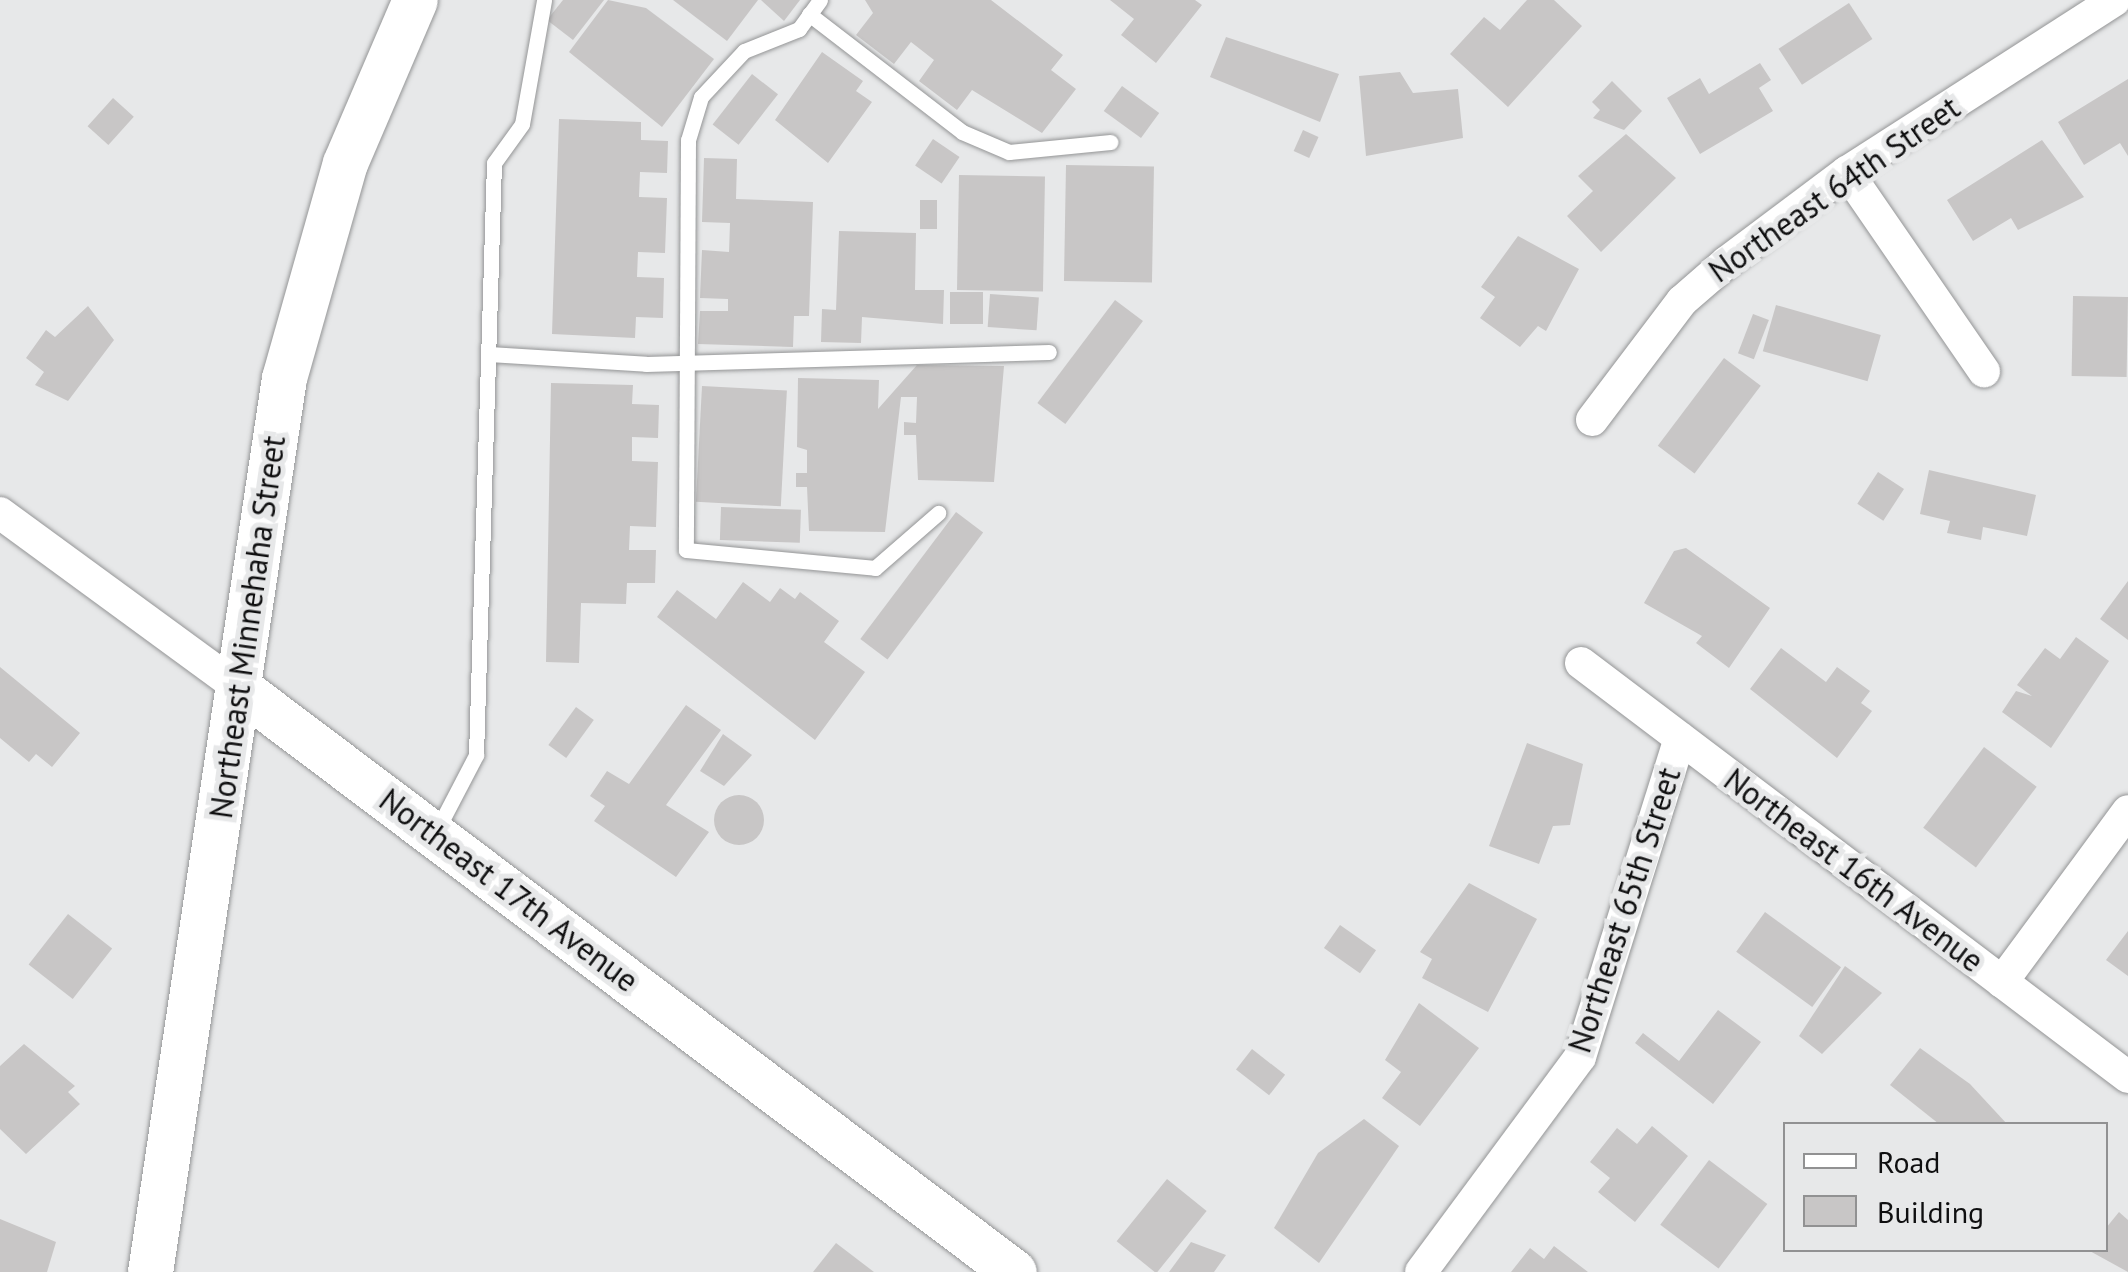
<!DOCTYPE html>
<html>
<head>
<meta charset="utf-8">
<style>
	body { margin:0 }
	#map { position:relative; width:2128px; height:1272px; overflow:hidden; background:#e7e8e9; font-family:"PT Sans",sans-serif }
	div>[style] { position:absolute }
	.building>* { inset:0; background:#c8c6c6; transform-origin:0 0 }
	.round { border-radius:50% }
	.roads { filter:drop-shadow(0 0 2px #949596) drop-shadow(0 0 2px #949596) }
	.lane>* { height:15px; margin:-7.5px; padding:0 7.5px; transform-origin:7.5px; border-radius:7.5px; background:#fff }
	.street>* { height:32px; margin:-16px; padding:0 16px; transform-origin:16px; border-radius:16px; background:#fff }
	.secondary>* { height:45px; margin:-22.5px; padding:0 22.5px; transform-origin:22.5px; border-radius:22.5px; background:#fff }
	span { translate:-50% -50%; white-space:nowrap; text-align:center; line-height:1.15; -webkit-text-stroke:10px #e7e8e9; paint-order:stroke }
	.street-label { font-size:32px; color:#0f0f10 }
	.legend { position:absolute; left:1783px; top:1122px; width:325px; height:130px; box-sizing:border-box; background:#e7e8e9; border:2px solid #919192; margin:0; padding:12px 18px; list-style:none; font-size:30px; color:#0f0f10 }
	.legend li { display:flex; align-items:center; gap:20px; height:50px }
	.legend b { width:50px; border:2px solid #919192 }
</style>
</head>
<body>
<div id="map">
	<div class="building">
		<div style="clip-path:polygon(563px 0,604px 0,573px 40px,547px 20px)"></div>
		<div style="clip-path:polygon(608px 0,646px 8px,714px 59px,662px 127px,569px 52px)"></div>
		<div style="clip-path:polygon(673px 0,758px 0,727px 41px)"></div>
		<div style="clip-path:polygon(761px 0,800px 0,784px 21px)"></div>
		<div style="clip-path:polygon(865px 0,991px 0,1063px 55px,1051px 70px,1076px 89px,1042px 133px,972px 90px,957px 110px,919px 81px,934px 60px,911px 42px,894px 64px,856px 35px,873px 13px)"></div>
		<div style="clip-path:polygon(1110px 0,1195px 0,1202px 5px,1156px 63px,1121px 35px,1134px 19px)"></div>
		<div style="clip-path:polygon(1527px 0,1554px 0,1582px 26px,1508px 107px,1450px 54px,1484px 17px,1500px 30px)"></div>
		<div style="left:1849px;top:3px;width:43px;height:84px;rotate:57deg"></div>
		<div style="clip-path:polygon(1226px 37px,1339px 74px,1320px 122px,1210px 77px)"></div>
		<div style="clip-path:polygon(822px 52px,863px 81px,856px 91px,872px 102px,828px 163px,775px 120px)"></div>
		<div style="clip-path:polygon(1760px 63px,1771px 80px,1759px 88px,1773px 111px,1700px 154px,1667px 98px,1700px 78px,1709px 94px)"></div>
		<div style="clip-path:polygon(1400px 72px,1413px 93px,1458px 89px,1463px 138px,1366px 156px,1359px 76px)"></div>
		<div style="left:752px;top:74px;width:33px;height:64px;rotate:38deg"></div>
		<div style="clip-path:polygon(2128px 79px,2128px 156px,2120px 143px,2084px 165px,2058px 122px)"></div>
		<div style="clip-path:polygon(1612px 81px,1642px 111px,1624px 130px,1593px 118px,1600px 110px,1592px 102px)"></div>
		<div style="left:1122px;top:86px;width:46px;height:31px;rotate:36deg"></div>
		<div style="left:113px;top:98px;width:28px;height:38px;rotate:42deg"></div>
		<div style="clip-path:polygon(559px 119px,641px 122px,641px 140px,668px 141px,667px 173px,640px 172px,639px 197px,667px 198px,665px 253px,638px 252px,637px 277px,664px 278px,663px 318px,636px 317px,635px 338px,552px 334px)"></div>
		<div style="left:1303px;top:130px;width:17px;height:23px;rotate:24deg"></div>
		<div style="clip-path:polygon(1626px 134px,1676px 178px,1601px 252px,1567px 216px,1593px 191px,1578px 176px)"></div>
		<div style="left:933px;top:139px;width:32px;height:32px;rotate:34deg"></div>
		<div style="clip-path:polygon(2042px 140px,2084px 197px,2018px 230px,2011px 218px,1973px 241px,1947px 200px)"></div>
		<div style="clip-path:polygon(704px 158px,737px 159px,736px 199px,813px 202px,809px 316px,794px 316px,793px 347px,698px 344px,700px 311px,728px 311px,728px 299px,700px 298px,702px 250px,729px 252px,730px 223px,702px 222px)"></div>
		<div style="left:1066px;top:165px;width:88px;height:116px;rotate:1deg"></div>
		<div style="left:959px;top:175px;width:86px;height:115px;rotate:1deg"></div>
		<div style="left:920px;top:200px;width:17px;height:29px"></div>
		<div style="clip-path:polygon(839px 231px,916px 233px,915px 290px,944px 290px,943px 324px,862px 317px,861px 343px,821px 342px,822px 309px,836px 310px)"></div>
		<div style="clip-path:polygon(1518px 236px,1579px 269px,1546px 331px,1538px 326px,1520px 347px,1480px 318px,1495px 297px,1481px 287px)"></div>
		<div style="left:950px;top:292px;width:33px;height:32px"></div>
		<div style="left:990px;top:294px;width:49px;height:33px;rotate:4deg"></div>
		<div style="left:2128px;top:297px;width:80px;height:55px;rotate:91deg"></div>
		<div style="left:1115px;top:300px;width:35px;height:129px;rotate:37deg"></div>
		<div style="left:1776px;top:305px;width:109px;height:48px;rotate:16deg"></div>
		<div style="clip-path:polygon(88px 306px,114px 340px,68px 401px,35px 385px,44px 372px,26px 358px,46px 330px,55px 337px)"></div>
		<div style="left:1753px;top:314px;width:17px;height:42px;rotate:21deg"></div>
		<div style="left:1724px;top:358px;width:46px;height:110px;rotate:37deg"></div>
		<div style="clip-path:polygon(917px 365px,1004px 366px,994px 482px,918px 480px,916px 435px,904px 435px,904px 422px,916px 423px,917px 397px,901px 397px,885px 532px,809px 531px,807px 487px,796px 487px,796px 473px,807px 473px,807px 450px,797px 447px,798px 378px,879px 380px,878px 409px)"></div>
		<div style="clip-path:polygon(551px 383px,633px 385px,632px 404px,659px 405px,658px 438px,632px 437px,632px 461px,658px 462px,656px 527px,630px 526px,629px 550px,656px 550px,655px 583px,627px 583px,626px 604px,581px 603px,579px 663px,546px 662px)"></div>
		<div style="left:702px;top:386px;width:85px;height:116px;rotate:3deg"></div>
		<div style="clip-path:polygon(1929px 470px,2036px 495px,2027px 536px,1983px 527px,1981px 540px,1947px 533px,1950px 521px,1920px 514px)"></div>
		<div style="left:1878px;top:472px;width:31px;height:38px;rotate:33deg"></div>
		<div style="left:721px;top:507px;width:80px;height:33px;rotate:2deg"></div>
		<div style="left:956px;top:512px;width:34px;height:159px;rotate:37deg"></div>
		<div style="clip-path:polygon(1686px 548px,1770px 608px,1729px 668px,1696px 643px,1702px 636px,1644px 603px,1674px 551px)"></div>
		<div style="clip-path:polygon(2128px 581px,2128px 640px,2100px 619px)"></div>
		<div style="clip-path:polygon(743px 582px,770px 602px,780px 588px,795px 599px,800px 592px,839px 621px,824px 642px,865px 672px,815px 740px,657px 617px,677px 590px,716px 619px)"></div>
		<div style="clip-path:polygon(2076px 637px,2109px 661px,2051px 748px,2002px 712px,2016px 691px,2032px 696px,2017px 685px,2045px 648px,2060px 659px)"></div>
		<div style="clip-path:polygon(1781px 648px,1826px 682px,1837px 667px,1870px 691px,1861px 703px,1872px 711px,1837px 758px,1750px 689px)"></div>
		<div style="clip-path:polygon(0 667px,80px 733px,52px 767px,36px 754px,29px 762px,0 738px)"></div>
		<div style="clip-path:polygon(686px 705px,721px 730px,666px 805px,709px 832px,676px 877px,594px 821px,605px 806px,590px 796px,607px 771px,629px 784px)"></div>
		<div style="left:576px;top:707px;width:22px;height:47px;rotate:36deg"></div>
		<div style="clip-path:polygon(723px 734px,752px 755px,724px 786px,700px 771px)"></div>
		<div style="clip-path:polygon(1527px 743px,1583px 764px,1570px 825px,1553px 826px,1539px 864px,1489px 846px)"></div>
		<div style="left:1984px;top:747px;width:66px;height:101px;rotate:37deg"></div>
		<div class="round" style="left:714px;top:795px;width:50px;height:50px"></div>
		<div style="clip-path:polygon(1469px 883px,1537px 919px,1488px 1012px,1422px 978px,1432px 959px,1420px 952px)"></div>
		<div style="left:1765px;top:912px;width:94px;height:49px;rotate:36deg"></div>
		<div style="left:68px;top:914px;width:56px;height:64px;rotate:38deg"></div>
		<div style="left:1340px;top:925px;width:44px;height:28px;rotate:35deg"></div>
		<div style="clip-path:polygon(2128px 931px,2128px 976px,2106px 960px)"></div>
		<div style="clip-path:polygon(1845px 966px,1882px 993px,1822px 1054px,1799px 1036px)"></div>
		<div style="clip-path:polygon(1419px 1003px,1479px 1048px,1420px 1126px,1382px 1098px,1401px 1072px,1385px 1060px)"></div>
		<div style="clip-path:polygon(1718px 1010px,1761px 1042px,1713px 1104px,1635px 1043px,1643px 1033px,1679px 1061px)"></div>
		<div style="clip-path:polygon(24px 1044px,75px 1086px,68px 1092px,80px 1104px,26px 1154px,0 1129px,0 1066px)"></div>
		<div style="clip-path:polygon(1920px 1048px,1970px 1084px,2007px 1124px,1939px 1124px,1890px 1085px)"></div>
		<div style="left:1252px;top:1049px;width:42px;height:26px;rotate:38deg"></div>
		<div style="clip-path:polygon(1364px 1119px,1399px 1146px,1319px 1263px,1274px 1228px,1318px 1153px)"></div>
		<div style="clip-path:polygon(1652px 1126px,1688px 1156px,1635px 1222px,1598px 1192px,1610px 1178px,1590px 1162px,1617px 1128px,1637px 1144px)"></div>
		<div style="left:1709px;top:1160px;width:73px;height:81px;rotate:37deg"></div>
		<div style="left:1167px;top:1179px;width:51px;height:80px;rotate:39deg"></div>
		<div style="clip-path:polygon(2119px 1212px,2128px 1220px,2128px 1272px,2088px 1250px,2106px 1250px,2106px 1228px)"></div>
		<div style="clip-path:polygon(0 1219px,56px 1242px,47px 1272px,0 1272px)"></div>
		<div style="clip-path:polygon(1191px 1242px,1226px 1255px,1214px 1272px,1169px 1272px)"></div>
		<div style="clip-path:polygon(836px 1243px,874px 1272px,813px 1272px)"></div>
		<div style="clip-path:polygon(1554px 1246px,1588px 1272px,1511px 1272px,1530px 1248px,1544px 1259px)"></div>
	</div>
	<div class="roads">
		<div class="lane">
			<div style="left:820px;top:0;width:36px;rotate:126deg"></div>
			<div style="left:799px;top:29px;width:59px;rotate:158.2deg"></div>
			<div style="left:744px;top:51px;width:63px;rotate:133.1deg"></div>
			<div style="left:701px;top:97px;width:45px;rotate:106.8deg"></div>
			<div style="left:688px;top:140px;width:410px;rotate:90.3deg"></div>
			<div style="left:686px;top:550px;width:190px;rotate:5.4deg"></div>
			<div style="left:875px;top:568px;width:84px;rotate:-41.1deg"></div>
			<div style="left:809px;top:14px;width:193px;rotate:37.6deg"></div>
			<div style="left:962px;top:132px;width:51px;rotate:23.1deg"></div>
			<div style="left:1009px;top:152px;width:102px;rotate:-5.6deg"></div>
			<div style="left:489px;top:354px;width:157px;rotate:3.6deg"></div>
			<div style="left:646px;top:364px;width:403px;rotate:-1.7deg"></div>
			<div style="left:437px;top:830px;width:85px;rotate:-62.5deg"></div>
			<div style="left:476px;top:755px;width:592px;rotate:-88.26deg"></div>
			<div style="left:494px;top:163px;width:48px;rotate:-54.3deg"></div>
			<div style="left:522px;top:124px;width:126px;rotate:-79.9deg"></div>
		</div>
		<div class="street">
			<div style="left:1847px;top:172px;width:242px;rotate:55.5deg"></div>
			<div style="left:1592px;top:420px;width:149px;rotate:-52.9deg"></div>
			<div style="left:1682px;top:301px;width:60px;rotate:-40.9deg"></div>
			<div style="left:1727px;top:262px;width:150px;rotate:-36.9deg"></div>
			<div style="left:1847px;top:172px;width:318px;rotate:-32.7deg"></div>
			<div style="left:0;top:513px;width:296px;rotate:36.2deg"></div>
			<div style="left:1581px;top:663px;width:686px;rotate:37.12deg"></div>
			<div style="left:2002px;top:982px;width:212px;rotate:-53.6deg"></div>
			<div style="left:1421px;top:1272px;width:267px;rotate:-53.5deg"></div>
			<div style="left:1580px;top:1057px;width:334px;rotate:-72.6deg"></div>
		</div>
		<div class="secondary">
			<div style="left:239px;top:688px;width:970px;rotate:37deg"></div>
			<div style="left:150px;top:1272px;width:904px;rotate:-81.48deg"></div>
			<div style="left:284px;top:378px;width:223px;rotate:-74.2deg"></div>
			<div style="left:345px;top:163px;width:177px;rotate:-66.8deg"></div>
		</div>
	</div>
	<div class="street-label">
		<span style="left:1834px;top:189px;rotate:-35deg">Northeast 64th Street</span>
		<span style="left:247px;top:627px;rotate:-82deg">Northeast Minnehaha Street</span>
		<span style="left:1854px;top:870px;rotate:37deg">Northeast 16th Avenue</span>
		<span style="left:509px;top:890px;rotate:37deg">Northeast 17th Avenue</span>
		<span style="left:1624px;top:910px;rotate:-72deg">Northeast 65th Street</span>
	</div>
	<ul class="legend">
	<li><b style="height:12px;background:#fff"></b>Road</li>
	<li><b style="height:28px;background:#c8c6c6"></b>Building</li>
	</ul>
</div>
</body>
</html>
